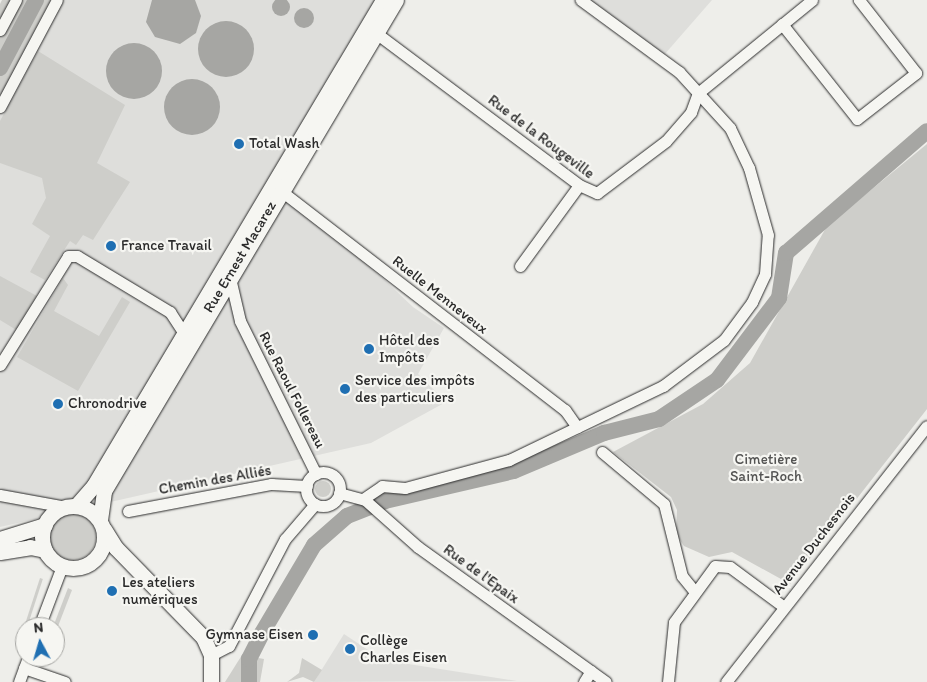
<!DOCTYPE html>
<html>
<head>
<meta charset="utf-8">
<style>
	body { margin:0 }
	#map { position:relative; width:927px; height:682px; overflow:hidden; background:#eeeeea; font-family:Itim,sans-serif }
	div>[style] { position:absolute }
	.built>* { inset:0; background:#dededb }
	.green>* { inset:0; background:#cececa; transform-origin:0 0 }
	.round { border-radius:50% }
	.water>* { inset:0; background:#a6a6a3 }
	.river>* { height:16px; margin:-8px; padding:0 8px; transform-origin:8px; border-radius:8px; background:#a6a6a3 }
	.roads { filter:drop-shadow(0 0 1px #2b2b2b) drop-shadow(0 0 1px #2b2b2b) }
	.minor>* { height:11px; margin:-5.5px; padding:0 5.5px; transform-origin:5.5px; border-radius:5.5px; background:#f6f6f2 }
	.minor>.ring { margin:-5.5px; padding:0; box-sizing:content-box; background:none; border:11px solid #f6f6f2; border-radius:50% }
	.major>* { height:15px; margin:-7.5px; padding:0 7.5px; transform-origin:7.5px; border-radius:7.5px; background:#f6f6f2 }
	.major>.ring { margin:-7.5px; padding:0; box-sizing:content-box; background:none; border:15px solid #f6f6f2; border-radius:50% }
	.dots>* { width:14px; height:14px; translate:-50% -50%; box-sizing:border-box; border:2px solid #f6f6f2; border-radius:50% }
	span { translate:-50% -50%; white-space:nowrap; text-align:center; line-height:1.15; -webkit-text-stroke:4.5px #f6f6f2; paint-order:stroke }
	.street-label { font-size:15px; color:#2b2b2b }
	.poi-label { font-size:15px; color:#2b2b2b }
	.left { translate:0 -50%; text-align:left }
	.right { translate:-100% -50%; text-align:right }
	.park-label { font-size:15px; color:#545453 }
	.north { position:absolute; left:15px; top:617px; width:50px; height:50px; box-sizing:border-box; background:#f6f6f2; border:1px solid #a5a5a2; border-radius:50%; rotate:354deg; font-size:14px; font-weight:700; line-height:20px; text-align:center; color:#2b2b2b }
	.north::after { content:''; display:block; margin:auto; width:18px; height:22px; background:#1f6fb2; clip-path:polygon(50% 0,100% 100%,50% 72%,0 100%) }
</style>
</head>
<body>
<div id="map">
	<div class="built">
		<div style="clip-path:polygon(51px 0,402px 0,326px 125px,291px 191px,413px 307px,444px 328px,418px 374px,446px 402px,371px 443px,0 527px,0 98px)"></div>
		<div style="clip-path:polygon(583px 0,712px 0,664px 55px)"></div>
		<div style="clip-path:polygon(344px 634px,383px 660px,517px 681px,314px 682px)"></div>
	</div>
	<div class="green">
		<div style="clip-path:polygon(2px 0,51px 0,0 98px,0 4px)"></div>
		<div style="clip-path:polygon(38px 51px,125px 105px,97px 163px,130px 182px,93px 240px,83px 235px,76px 245px,70px 241px,45px 280px,30px 272px,50px 236px,32px 224px,46px 198px,42px 178px,0 163px,0 121px)"></div>
		<div style="clip-path:polygon(927px 144px,927px 409px,790px 584px,732px 552px,709px 557px,684px 546px,676px 534px,677px 510px,671px 497px,613px 452px,703px 404px,750px 363px,827px 226px)"></div>
		<div style="clip-path:polygon(0 276px,37px 296px,18px 331px,0 320px)"></div>
		<div style="clip-path:polygon(63px 278px,68px 285px,54px 311px,99px 336px,122px 297px,130px 302px,78px 391px,17px 357px)"></div>
		<div class="round" style="left:315px;top:481px;width:16px;height:16px"></div>
		<div class="round" style="left:50px;top:514px;width:46px;height:46px"></div>
		<div style="left:40px;top:578px;width:3px;height:58px;rotate:18deg"></div>
		<div style="clip-path:polygon(68px 588px,72px 590px,55px 634px,53px 627px)"></div>
		<div style="clip-path:polygon(242px 655px,264px 659px,260px 682px,225px 682px)"></div>
		<div style="clip-path:polygon(302px 658px,322px 670px,314px 682px,303px 677px,287px 682px,299px 673px)"></div>
	</div>
	<div class="water">
		<div class="round" style="left:272px;top:-2px;width:18px;height:18px"></div>
		<div style="clip-path:polygon(152px 0,195px 0,201px 16px,196px 33px,180px 44px,155px 37px,146px 22px)"></div>
		<div class="round" style="left:294px;top:8px;width:20px;height:20px"></div>
		<div class="round" style="left:198px;top:21px;width:56px;height:56px"></div>
		<div class="round" style="left:106px;top:43px;width:56px;height:56px"></div>
		<div class="round" style="left:164px;top:79px;width:56px;height:56px"></div>
	</div>
	<div class="river">
		<div style="left:0;top:68px;width:77px;rotate:-62.1deg"></div>
		<div style="left:249px;top:682px;width:23px;rotate:-90deg"></div>
		<div style="left:249px;top:659px;width:29px;rotate:-63deg"></div>
		<div style="left:262px;top:633px;width:102px;rotate:-59.4deg"></div>
		<div style="left:314px;top:545px;width:44px;rotate:-41.3deg"></div>
		<div style="left:347px;top:516px;width:41px;rotate:-21.5deg"></div>
		<div style="left:385px;top:501px;width:132px;rotate:-13.1deg"></div>
		<div style="left:514px;top:471px;width:98px;rotate:-22.9deg"></div>
		<div style="left:604px;top:433px;width:57px;rotate:-14.3deg"></div>
		<div style="left:659px;top:419px;width:70px;rotate:-33.9deg"></div>
		<div style="left:717px;top:380px;width:103px;rotate:-52.9deg"></div>
		<div style="left:779px;top:298px;width:46px;rotate:-81.2deg"></div>
		<div style="left:786px;top:253px;width:186px;rotate:-40.9deg"></div>
	</div>
	<div class="roads">
		<div class="minor">
			<div style="left:782px;top:24px;width:121px;rotate:51.7deg"></div>
			<div style="left:857px;top:119px;width:75px;rotate:-37.9deg"></div>
			<div style="left:916px;top:73px;width:93px;rotate:-128deg"></div>
			<div style="left:0;top:30px;width:34px;rotate:-62deg"></div>
			<div style="left:376px;top:33px;width:254px;rotate:36.8deg"></div>
			<div style="left:579px;top:185px;width:20px;rotate:24deg"></div>
			<div style="left:597px;top:193px;width:86px;rotate:-37deg"></div>
			<div style="left:666px;top:141px;width:38px;rotate:-49deg"></div>
			<div style="left:691px;top:112px;width:20px;rotate:-70deg"></div>
			<div style="left:698px;top:93px;width:147px;rotate:-39.2deg"></div>
			<div style="left:0;top:107px;width:121px;rotate:-62deg"></div>
			<div style="left:280px;top:190px;width:360px;rotate:37.7deg"></div>
			<div style="left:565px;top:410px;width:21px;rotate:55deg"></div>
			<div style="left:520px;top:266px;width:100px;rotate:-53.9deg"></div>
			<div style="left:230px;top:278px;width:44px;rotate:76.9deg"></div>
			<div style="left:240px;top:321px;width:171px;rotate:63.6deg"></div>
			<div style="left:0;top:365px;width:128px;rotate:-58deg"></div>
			<div style="left:68px;top:256px;width:9px"></div>
			<div style="left:77px;top:256px;width:109px;rotate:31.1deg"></div>
			<div style="left:170px;top:312px;width:24px;rotate:57deg"></div>
			<div style="left:602px;top:452px;width:81px;rotate:40deg"></div>
			<div style="left:664px;top:504px;width:74px;rotate:76deg"></div>
			<div style="left:682px;top:576px;width:19px;rotate:51deg"></div>
			<div class="ring" style="left:306px;top:472px;width:23px;height:23px"></div>
			<div style="left:339px;top:493px;width:27px;rotate:15deg"></div>
			<div style="left:365px;top:500px;width:71px;rotate:41.6deg"></div>
			<div style="left:418px;top:547px;width:231px;rotate:35.7deg"></div>
			<div style="left:0;top:495px;width:67px;rotate:10.3deg"></div>
			<div style="left:363px;top:499px;width:23px;rotate:-34deg"></div>
			<div style="left:382px;top:486px;width:23px;rotate:5deg"></div>
			<div style="left:405px;top:488px;width:108px;rotate:-15.1deg"></div>
			<div style="left:509px;top:460px;width:171px;rotate:-25.7deg"></div>
			<div style="left:663px;top:386px;width:76px;rotate:-37deg"></div>
			<div style="left:724px;top:340px;width:47px;rotate:-53.6deg"></div>
			<div style="left:752px;top:302px;width:31px;rotate:-65deg"></div>
			<div style="left:765px;top:274px;width:39px;rotate:-86deg"></div>
			<div style="left:768px;top:235px;width:70px;rotate:-105.8deg"></div>
			<div style="left:749px;top:168px;width:44px;rotate:-115.4deg"></div>
			<div style="left:730px;top:128px;width:76px;rotate:-132.3deg"></div>
			<div style="left:679px;top:72px;width:122px;rotate:-143.7deg"></div>
			<div style="left:128px;top:511px;width:146px;rotate:-10.7deg"></div>
			<div style="left:271px;top:484px;width:36px;rotate:3deg"></div>
			<div style="left:39px;top:627px;width:65px;rotate:-69.3deg"></div>
			<div style="left:211px;top:655px;width:20px;rotate:-27deg"></div>
			<div style="left:229px;top:646px;width:121px;rotate:-62.4deg"></div>
			<div style="left:285px;top:539px;width:46px;rotate:-49.4deg"></div>
			<div style="left:24px;top:668px;width:43px;rotate:18.9deg"></div>
			<div style="left:19px;top:682px;width:27px;rotate:-70deg"></div>
			<div style="left:584px;top:682px;width:13px;rotate:-58deg"></div>
			<div style="left:668px;top:682px;width:60px;rotate:-84.3deg"></div>
			<div style="left:674px;top:622px;width:69px;rotate:-53.8deg"></div>
			<div style="left:715px;top:566px;width:15px;rotate:4deg"></div>
			<div style="left:730px;top:567px;width:67px;rotate:36.5deg"></div>
			<div style="left:726px;top:682px;width:325px;rotate:-51.9deg"></div>
		</div>
		<div class="major">
			<div class="ring" style="left:42px;top:506px;width:47px;height:47px"></div>
			<div style="left:76px;top:506px;width:28px;rotate:-49deg"></div>
			<div style="left:94px;top:485px;width:565px;rotate:-59.21deg"></div>
			<div style="left:100px;top:520px;width:29px;rotate:-82deg"></div>
			<div style="left:104px;top:491px;width:571px;rotate:-59.26deg"></div>
			<div style="left:104px;top:529px;width:22px;rotate:58deg"></div>
			<div style="left:116px;top:548px;width:124px;rotate:45.7deg"></div>
			<div style="left:203px;top:637px;width:20px;rotate:66deg"></div>
			<div style="left:211px;top:655px;width:27px;rotate:90deg"></div>
			<div style="left:0;top:539px;width:47px;rotate:-17.3deg"></div>
			<div style="left:0;top:552px;width:30px;rotate:-9deg"></div>
			<div style="left:30px;top:547px;width:15px;rotate:11deg"></div>
		</div>
	</div>
	<div class="dots">
		<div style="left:239px;top:144px;background:#1f6fb2"></div>
		<div style="left:111px;top:246px;background:#1f6fb2"></div>
		<div style="left:369px;top:349px;background:#1f6fb2"></div>
		<div style="left:345px;top:389px;background:#1f6fb2"></div>
		<div style="left:58px;top:404px;background:#1f6fb2"></div>
		<div style="left:112px;top:591px;background:#1f6fb2"></div>
		<div style="left:313px;top:635px;background:#1f6fb2"></div>
		<div style="left:350px;top:649px;background:#1f6fb2"></div>
	</div>
	<div class="street-label">
		<span style="left:541px;top:137px;rotate:37deg">Rue de la Rougeville</span>
		<span style="left:240px;top:257px;rotate:-59deg">Rue Ernest Macarez</span>
		<span style="left:440px;top:295px;rotate:38deg">Ruelle Menneveux</span>
		<span style="left:292px;top:390px;rotate:63deg">Rue Raoul Follereau</span>
		<span style="left:215px;top:480px;rotate:-10deg">Chemin des Alliés</span>
		<span style="left:814px;top:544px;rotate:-52deg">Avenue Duchesnois</span>
		<span style="left:481px;top:574px;rotate:36deg">Rue de l'Epaix</span>
	</div>
	<div class="poi-label">
		<span class="left" style="left:249px;top:144px">Total Wash</span>
		<span class="left" style="left:121px;top:246px">France Travail</span>
		<span class="left" style="left:379px;top:349px">Hôtel des<br>Impôts</span>
		<span class="left" style="left:355px;top:389px">Service des impôts<br>des particuliers</span>
		<span class="left" style="left:68px;top:404px">Chronodrive</span>
		<span class="left" style="left:122px;top:591px">Les ateliers<br>numériques</span>
		<span class="right" style="left:303px;top:635px">Gymnase Eisen</span>
		<span class="left" style="left:360px;top:649px">Collège<br>Charles Eisen</span>
	</div>
	<div class="park-label">
		<span style="left:766px;top:468px">Cimetière<br>Saint-Roch</span>
	</div>
	<div class="north">N</div>
</div>
</body>
</html>
